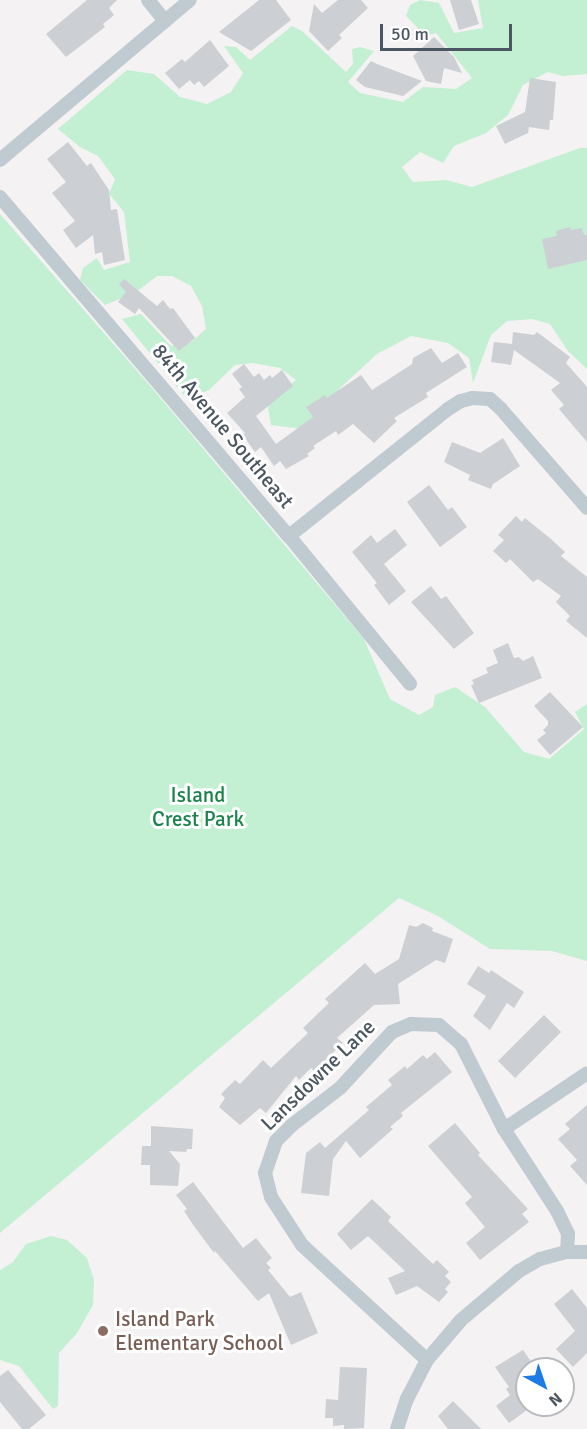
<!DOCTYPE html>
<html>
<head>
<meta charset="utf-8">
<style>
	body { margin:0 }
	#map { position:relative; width:587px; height:1429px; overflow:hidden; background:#f4f2f2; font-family:Signika,sans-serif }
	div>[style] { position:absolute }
	.green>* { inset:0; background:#c3f0d2 }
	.building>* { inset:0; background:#cccfd4; transform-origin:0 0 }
	.street>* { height:14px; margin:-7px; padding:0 7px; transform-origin:7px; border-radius:7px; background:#c0cad1 }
	.dots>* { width:16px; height:16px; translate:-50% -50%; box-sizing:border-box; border:3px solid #fff; border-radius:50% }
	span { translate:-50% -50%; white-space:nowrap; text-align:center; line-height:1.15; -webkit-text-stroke:6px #fff; paint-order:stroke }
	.street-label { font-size:21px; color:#4a5660 }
	.park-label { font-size:21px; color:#18834a }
	.education-label { font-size:21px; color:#785e54 }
	.left { translate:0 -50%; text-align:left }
	.north { position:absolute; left:515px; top:1357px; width:60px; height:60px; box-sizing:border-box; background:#fff; border:2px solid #b7bbbf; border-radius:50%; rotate:140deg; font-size:16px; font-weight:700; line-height:24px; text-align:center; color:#4a5660 }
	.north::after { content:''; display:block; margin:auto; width:21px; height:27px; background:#1c7be5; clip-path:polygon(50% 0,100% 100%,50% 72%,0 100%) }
	.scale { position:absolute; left:380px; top:24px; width:132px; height:27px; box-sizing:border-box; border:3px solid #4a5660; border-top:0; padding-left:8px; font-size:18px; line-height:21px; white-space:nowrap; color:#4a5660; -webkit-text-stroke:4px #fff; paint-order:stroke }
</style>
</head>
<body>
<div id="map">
	<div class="green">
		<div style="clip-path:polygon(420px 0,439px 3px,454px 33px,483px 28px,478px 0,587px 0,587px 74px,563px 76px,548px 72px,523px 85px,508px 115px,486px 133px,454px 146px,443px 163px,420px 152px,402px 167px,413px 182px,446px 180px,472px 187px,580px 148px,587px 148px,587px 369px,568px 351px,550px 324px,532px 319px,507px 321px,491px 335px,473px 383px,469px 358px,448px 343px,411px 336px,377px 354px,340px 388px,313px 440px,302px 429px,271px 425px,268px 407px,277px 394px,296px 380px,280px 368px,253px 363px,235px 365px,209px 390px,187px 399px,122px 319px,141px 314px,171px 346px,192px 341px,206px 329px,202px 306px,191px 286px,172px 276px,157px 276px,135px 293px,105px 305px,80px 280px,83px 268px,97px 258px,104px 270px,130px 262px,124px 212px,109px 194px,115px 179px,98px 156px,80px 147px,58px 129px,127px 70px,154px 74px,180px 97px,207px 104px,231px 92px,243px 73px,224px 46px,236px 47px,250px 60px,292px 26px,302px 31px,346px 72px,353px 64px,352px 49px,360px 47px,374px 51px,348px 82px,360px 93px,403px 102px,423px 87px,456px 89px,472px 78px,436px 33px,426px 36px,406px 16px,410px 5px)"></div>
		<div style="clip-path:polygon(0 214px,152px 388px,364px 639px,390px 699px,419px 715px,433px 707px,435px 695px,455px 687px,485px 707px,524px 752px,549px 759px,584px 729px,575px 712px,587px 704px,587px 961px,552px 951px,490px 949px,438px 916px,399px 898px,0 1233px)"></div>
		<div style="clip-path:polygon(51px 1236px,67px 1240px,87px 1258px,94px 1280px,93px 1305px,77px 1333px,59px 1353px,58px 1406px,53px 1409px,19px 1366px,0 1360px,0 1270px,13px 1262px,26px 1244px)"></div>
	</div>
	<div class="building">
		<div style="clip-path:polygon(87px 0,117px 0,109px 8px,114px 15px,103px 24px,105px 27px,66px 57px,46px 34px)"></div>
		<div style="clip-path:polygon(259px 0,276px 0,291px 20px,251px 51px,219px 32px)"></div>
		<div style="clip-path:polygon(338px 0,361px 0,368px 8px,339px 35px,342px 38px,328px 51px,309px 31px,314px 4px,322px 13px)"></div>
		<div style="clip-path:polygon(450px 0,471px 0,479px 24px,459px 30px)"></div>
		<div style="clip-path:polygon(434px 37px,454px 57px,462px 73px,444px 68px,441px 84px,426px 81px,413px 56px)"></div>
		<div style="clip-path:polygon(210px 40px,229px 66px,204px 87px,199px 81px,194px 85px,190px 80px,179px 89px,165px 73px,182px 59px,185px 62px)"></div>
		<div style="clip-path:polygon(371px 61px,377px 64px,422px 81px,403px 96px,365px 87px,356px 80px)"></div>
		<div style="clip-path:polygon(530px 78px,556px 82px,553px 120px,550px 120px,549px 130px,529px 127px,528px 133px,505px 144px,496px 126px,525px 112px)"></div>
		<div style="clip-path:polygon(68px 142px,87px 166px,91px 163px,109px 190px,111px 210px,117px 209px,125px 260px,104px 265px,102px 252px,95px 254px,93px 235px,76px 248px,63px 230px,75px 221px,52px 193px,66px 182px,47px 159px)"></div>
		<div style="clip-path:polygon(570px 227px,571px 230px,582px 228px,584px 235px,587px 235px,587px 260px,548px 269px,542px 239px,557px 236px,556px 231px)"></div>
		<div style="clip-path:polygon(124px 279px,157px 306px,163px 300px,170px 309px,173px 308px,195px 338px,179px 351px,139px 308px,135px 314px,118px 302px,126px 292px,119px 284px)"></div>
		<div style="clip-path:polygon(513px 332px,534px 335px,537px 332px,570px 357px,566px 363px,587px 387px,587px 442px,559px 409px,564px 405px,551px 390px,560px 383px,514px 350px,511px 365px,491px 362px,494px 342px,512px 344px)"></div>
		<div style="clip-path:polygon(431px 348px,442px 363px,458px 353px,467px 367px,426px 393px,428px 397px,394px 418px,397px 421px,374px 443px,353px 424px,338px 435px,336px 431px,313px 446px,315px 448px,307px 454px,309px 456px,286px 469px,280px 461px,274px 466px,261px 447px,255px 452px,242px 434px,245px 433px,227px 413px,245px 397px,239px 389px,242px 387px,232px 374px,244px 364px,254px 377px,259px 373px,264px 380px,270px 375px,272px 378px,282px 370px,293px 386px,256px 416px,276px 444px,313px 417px,306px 407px,325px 395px,327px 398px,361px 375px,372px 390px,412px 364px,413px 358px)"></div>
		<div style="clip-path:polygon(503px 438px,520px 466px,493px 484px,491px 489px,468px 480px,470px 475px,444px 462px,452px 442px,480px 453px)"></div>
		<div style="clip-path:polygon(429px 485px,448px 510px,452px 507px,467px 527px,440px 547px,407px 502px)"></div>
		<div style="clip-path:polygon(516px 516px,522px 522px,525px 518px,551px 539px,565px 552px,561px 556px,587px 577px,587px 638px,566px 621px,570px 616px,556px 602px,561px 596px,538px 579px,533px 582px,510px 559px,506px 563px,493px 551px,504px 540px,498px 535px)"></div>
		<div style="clip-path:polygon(395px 529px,407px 545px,384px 564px,406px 591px,389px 605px,374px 585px,377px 583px,352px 552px,371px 535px,377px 543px)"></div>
		<div style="clip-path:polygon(431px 586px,441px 599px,446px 596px,474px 633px,454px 649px,411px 602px)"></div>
		<div style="clip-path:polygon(508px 643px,514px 658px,519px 657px,523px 661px,533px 656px,542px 678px,479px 703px,471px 685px,474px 684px,472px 680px,488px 673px,486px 668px,498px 663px,493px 650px)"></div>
		<div style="clip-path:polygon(550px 692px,583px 727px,550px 755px,537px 740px,546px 733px,543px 730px,548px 725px,548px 721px,534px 706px)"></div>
		<div style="clip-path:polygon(423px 923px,433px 928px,432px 931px,453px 939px,445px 963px,436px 960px,398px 984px,400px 1004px,374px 1005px,337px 1038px,343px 1043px,314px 1071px,311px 1068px,299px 1080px,296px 1076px,266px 1113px,260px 1108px,240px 1125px,219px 1107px,225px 1098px,221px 1094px,235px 1080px,240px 1084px,263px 1060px,271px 1068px,308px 1033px,303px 1028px,329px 1003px,325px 999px,365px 963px,375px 974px,399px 959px,409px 925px,416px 927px)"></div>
		<div style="clip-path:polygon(478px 966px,489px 973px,491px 970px,524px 992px,514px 1008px,507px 1003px,490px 1030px,473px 1016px,486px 996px,467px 984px)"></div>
		<div style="left:544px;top:1015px;width:24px;height:65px;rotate:45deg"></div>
		<div style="clip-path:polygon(435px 1052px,452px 1072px,401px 1113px,403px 1116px,390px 1127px,393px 1129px,360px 1158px,346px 1141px,333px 1159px,329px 1196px,301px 1193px,306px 1153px,320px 1142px,325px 1148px,369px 1110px,366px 1107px,392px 1085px,388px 1080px,405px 1066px,407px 1069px,423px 1055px,427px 1059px)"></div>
		<div style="clip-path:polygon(587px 1105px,587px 1185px,570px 1166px,577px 1160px,558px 1139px,570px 1129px,565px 1124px)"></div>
		<div style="clip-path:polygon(455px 1123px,480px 1153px,478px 1155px,528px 1209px,522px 1214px,529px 1222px,480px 1260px,466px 1243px,485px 1227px,465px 1203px,472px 1197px,428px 1146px)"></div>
		<div style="clip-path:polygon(151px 1126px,193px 1129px,192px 1149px,187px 1149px,186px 1152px,169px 1151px,180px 1164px,178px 1186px,150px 1185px,150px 1165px,141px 1165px,142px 1146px,151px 1146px)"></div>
		<div style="clip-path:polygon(193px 1182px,243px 1248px,256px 1238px,272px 1258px,266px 1263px,271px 1268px,268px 1270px,290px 1297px,301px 1292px,318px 1333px,291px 1345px,269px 1293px,258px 1301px,215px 1251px,214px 1253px,194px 1226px,184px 1211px,187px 1209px,176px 1195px)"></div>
		<div style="clip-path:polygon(372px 1199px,391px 1217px,388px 1221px,433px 1264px,437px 1260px,449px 1272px,445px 1276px,451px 1282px,445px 1289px,448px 1292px,439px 1302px,417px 1286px,396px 1295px,388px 1278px,405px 1271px,368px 1236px,351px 1250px,337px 1234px)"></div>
		<div style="clip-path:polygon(572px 1289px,587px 1308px,587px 1353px,573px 1367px,556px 1349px,575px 1331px,554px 1304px)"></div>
		<div style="clip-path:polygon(523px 1350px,532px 1363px,527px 1367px,527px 1410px,509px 1423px,496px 1406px,510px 1395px,506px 1389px,509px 1387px,495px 1367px)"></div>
		<div style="clip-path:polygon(340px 1367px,367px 1368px,364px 1428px,344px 1429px,344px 1425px,333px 1426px,333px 1418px,325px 1418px,326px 1399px,338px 1400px)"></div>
		<div style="clip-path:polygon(8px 1370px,46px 1415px,29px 1429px,22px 1429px,0 1402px,0 1376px)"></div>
		<div style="clip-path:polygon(453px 1401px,481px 1429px,448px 1429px,438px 1416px)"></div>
	</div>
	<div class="street">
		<div style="left:148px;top:0;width:27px;rotate:51deg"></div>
		<div style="left:0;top:160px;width:248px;rotate:-40.1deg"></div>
		<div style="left:0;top:197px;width:445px;rotate:49.6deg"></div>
		<div style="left:289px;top:536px;width:191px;rotate:50.7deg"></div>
		<div style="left:289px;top:536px;width:203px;rotate:-38.6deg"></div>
		<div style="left:448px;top:409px;width:15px;rotate:-32deg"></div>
		<div style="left:461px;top:401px;width:11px;rotate:-15deg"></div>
		<div style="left:472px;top:398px;width:18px;rotate:3deg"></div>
		<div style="left:490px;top:399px;width:15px;rotate:42deg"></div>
		<div style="left:501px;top:409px;width:131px;rotate:49deg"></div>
		<div style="left:504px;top:1129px;width:99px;rotate:-33.9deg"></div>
		<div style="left:427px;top:1360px;width:170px;rotate:-137.4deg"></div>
		<div style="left:302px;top:1245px;width:57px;rotate:-122.9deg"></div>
		<div style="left:271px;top:1197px;width:25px;rotate:-104deg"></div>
		<div style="left:265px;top:1173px;width:34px;rotate:-71deg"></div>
		<div style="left:276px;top:1141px;width:23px;rotate:-45deg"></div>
		<div style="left:292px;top:1125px;width:61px;rotate:-37.6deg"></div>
		<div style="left:340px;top:1088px;width:76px;rotate:-47.1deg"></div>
		<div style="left:392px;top:1032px;width:21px;rotate:-23deg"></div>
		<div style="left:411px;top:1024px;width:28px;rotate:2deg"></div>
		<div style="left:439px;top:1025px;width:29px;rotate:41deg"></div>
		<div style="left:461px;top:1044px;width:95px;rotate:63.2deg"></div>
		<div style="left:504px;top:1129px;width:98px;rotate:57.1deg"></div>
		<div style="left:557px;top:1211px;width:25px;rotate:64deg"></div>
		<div style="left:568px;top:1234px;width:18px;rotate:93deg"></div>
		<div style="left:397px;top:1429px;width:32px;rotate:-72deg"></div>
		<div style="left:407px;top:1399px;width:44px;rotate:-62.9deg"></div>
		<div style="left:427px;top:1360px;width:52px;rotate:-49.6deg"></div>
		<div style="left:461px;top:1320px;width:76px;rotate:-40.2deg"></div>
		<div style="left:519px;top:1271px;width:24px;rotate:-30deg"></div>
		<div style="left:540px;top:1259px;width:28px;rotate:-15deg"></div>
		<div style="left:567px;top:1252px;width:20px"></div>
	</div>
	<div class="dots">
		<div style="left:103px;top:1331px;background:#8d6e63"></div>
	</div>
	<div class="street-label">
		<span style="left:223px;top:426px;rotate:50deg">84th Avenue Southeast</span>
		<span style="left:318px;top:1075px;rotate:-44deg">Lansdowne Lane</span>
	</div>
	<div class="park-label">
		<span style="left:198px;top:807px">Island<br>Crest Park</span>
	</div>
	<div class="education-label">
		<span class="left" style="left:115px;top:1331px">Island Park<br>Elementary School</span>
	</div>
	<div class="north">N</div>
	<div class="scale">50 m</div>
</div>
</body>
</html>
